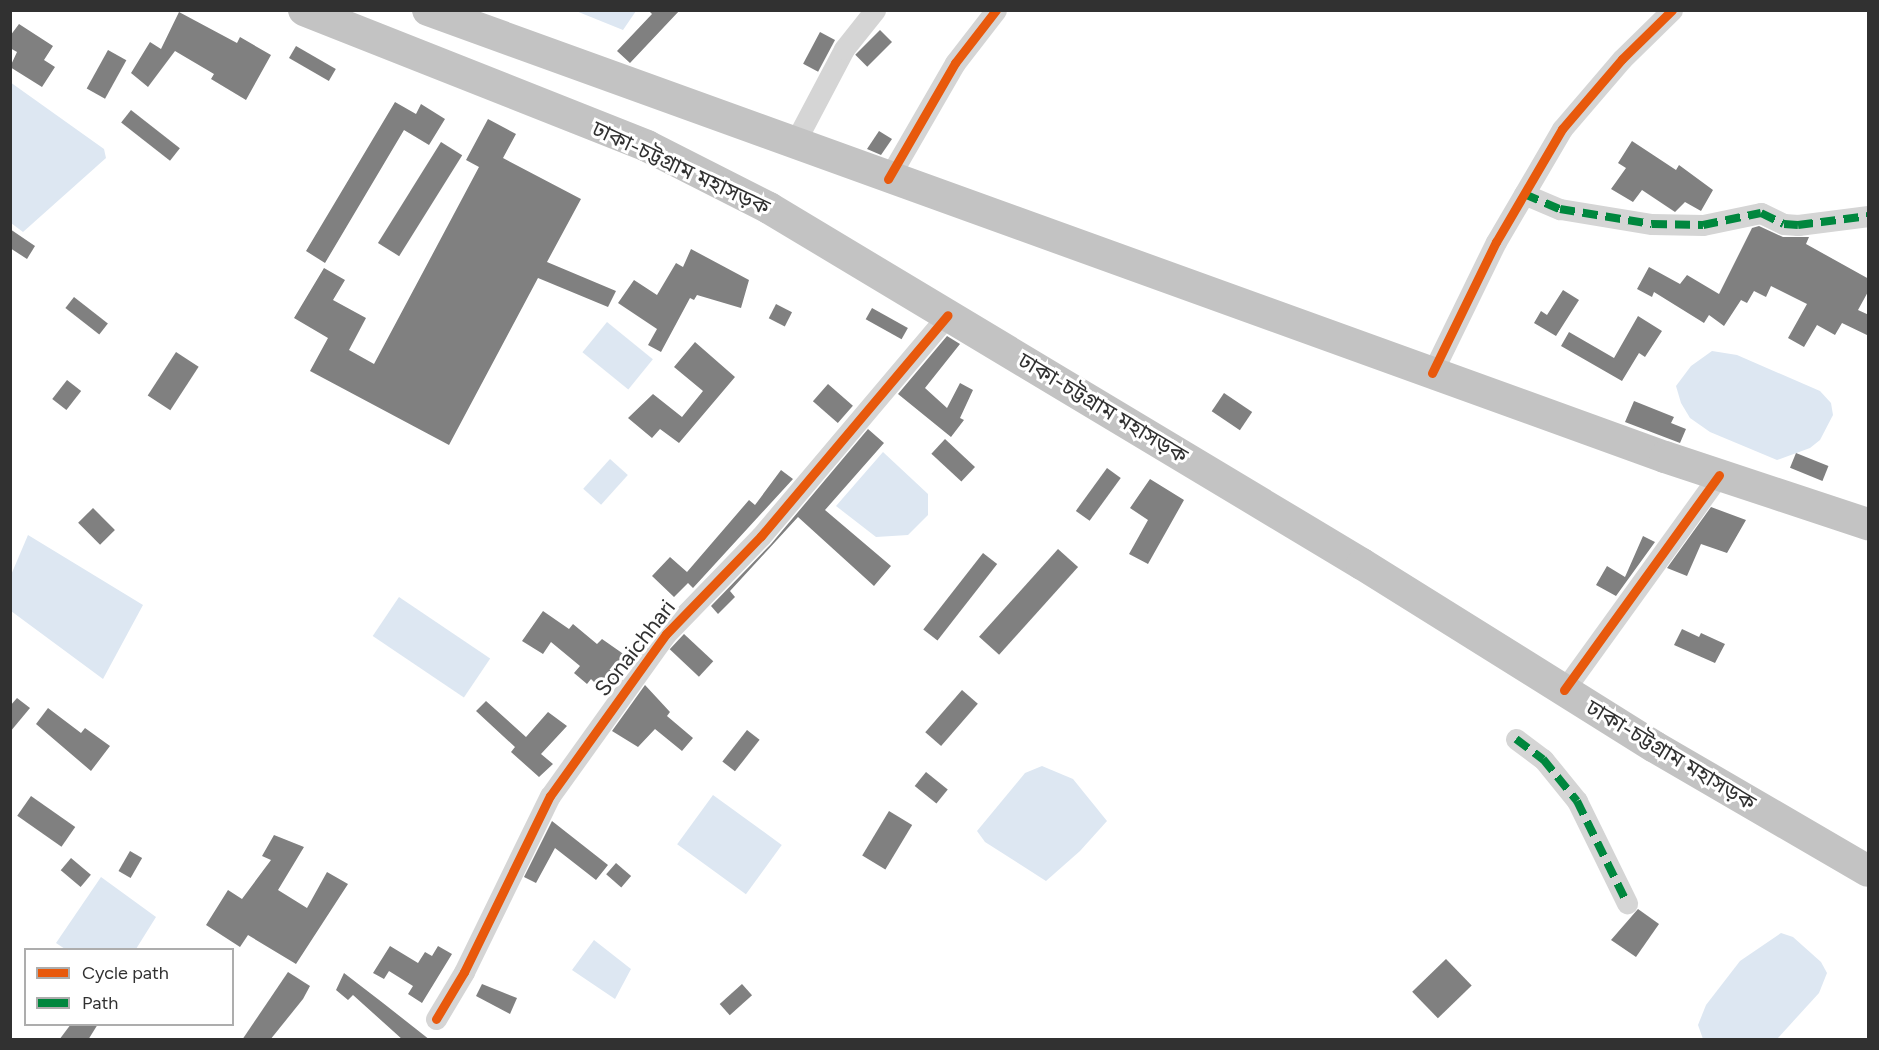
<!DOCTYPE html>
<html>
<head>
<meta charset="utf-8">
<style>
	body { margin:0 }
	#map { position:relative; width:1879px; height:1050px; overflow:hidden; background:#fff; font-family:Figtree,"Noto Sans Bengali",sans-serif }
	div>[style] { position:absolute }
	.water>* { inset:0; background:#dde7f2; transform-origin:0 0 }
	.building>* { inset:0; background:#808080; transform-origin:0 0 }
	.minor>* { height:21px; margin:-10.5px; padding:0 10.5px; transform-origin:10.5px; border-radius:10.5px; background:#d5d5d5 }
	.highway>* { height:32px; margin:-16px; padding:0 16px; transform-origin:16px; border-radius:16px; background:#c3c3c3 }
	.quiet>* { height:8px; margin-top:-4px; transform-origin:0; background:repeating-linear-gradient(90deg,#00873e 0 15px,transparent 0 23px) }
	.cycleway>* { height:9px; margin:-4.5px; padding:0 4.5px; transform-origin:4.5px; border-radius:4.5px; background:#e8590c }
	span { translate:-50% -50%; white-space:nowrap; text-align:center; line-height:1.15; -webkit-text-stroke:6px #fff; paint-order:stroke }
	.street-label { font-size:22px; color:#313131 }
	.frame { position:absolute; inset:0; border:12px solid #313131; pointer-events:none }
	.legend { position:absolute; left:24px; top:948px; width:210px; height:78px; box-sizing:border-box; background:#fff; border:2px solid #adadad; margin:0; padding:8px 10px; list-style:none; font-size:18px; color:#313131 }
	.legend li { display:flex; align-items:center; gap:12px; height:30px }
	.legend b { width:30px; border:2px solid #adadad }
</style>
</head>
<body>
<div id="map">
	<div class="water">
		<div style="clip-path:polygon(576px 11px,636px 11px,623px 30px)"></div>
		<div style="clip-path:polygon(10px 82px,104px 149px,106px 158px,23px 232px,11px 223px)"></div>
		<div style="left:607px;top:322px;width:59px;height:39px;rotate:39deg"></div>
		<div style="clip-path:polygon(1712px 351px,1737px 355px,1820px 391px,1831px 403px,1833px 415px,1820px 440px,1810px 448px,1777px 460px,1710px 432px,1690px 418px,1681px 403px,1676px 386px,1691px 366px)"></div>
		<div style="clip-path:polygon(883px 452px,928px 494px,928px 515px,908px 535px,876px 537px,836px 506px)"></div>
		<div style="left:610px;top:459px;width:24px;height:40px;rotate:42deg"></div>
		<div style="clip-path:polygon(28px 535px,143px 605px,103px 679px,11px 611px,11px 575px)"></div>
		<div style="left:399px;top:597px;width:110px;height:47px;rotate:34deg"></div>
		<div style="clip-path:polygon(1042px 766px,1073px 779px,1107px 821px,1080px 851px,1046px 881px,985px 842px,977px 831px,1025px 773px)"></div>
		<div style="left:713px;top:795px;width:85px;height:61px;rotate:36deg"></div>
		<div style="clip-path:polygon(101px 877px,156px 917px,136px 949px,65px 949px,56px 943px)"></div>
		<div style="clip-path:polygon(1781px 933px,1793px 937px,1821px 962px,1827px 973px,1819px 993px,1777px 1039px,1703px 1039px,1698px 1025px,1706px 1005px,1740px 961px)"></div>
		<div style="clip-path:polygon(594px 940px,631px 969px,615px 999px,572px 970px)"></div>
	</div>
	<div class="building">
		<div style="clip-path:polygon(648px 10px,680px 10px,630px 63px,617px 51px,652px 14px)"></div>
		<div style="clip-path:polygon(179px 12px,237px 43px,240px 37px,271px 55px,246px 100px,211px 79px,214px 74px,175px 51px,148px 87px,131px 73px,150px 42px,161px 49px)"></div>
		<div style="clip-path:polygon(19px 24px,53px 46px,44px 60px,55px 67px,42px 87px,10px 67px,17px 52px,10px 48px,10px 36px)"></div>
		<div style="left:880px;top:30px;width:17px;height:35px;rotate:45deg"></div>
		<div style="left:820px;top:32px;width:17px;height:36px;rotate:28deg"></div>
		<div style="left:296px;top:46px;width:46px;height:14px;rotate:30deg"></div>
		<div style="left:108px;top:50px;width:21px;height:44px;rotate:29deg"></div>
		<div style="clip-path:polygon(395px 102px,416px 114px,421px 104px,445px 119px,429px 145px,404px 130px,325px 263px,306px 251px)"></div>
		<div style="left:131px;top:110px;width:62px;height:16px;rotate:38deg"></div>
		<div style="clip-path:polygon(488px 119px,516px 134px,503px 158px,581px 199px,547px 262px,616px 291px,608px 307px,538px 278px,449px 445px,310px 371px,328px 338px,294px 318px,324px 268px,345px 280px,333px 300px,366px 318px,349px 350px,374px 364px,479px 167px,466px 160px)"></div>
		<div style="clip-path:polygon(879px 131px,892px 139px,881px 155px,867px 149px)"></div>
		<div style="clip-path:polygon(1632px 141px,1676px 170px,1679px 165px,1713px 190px,1701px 211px,1685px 202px,1675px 212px,1642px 190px,1633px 202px,1611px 189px,1626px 168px,1618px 163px)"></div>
		<div style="left:441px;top:142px;width:25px;height:119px;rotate:32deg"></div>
		<div style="clip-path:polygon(1759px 226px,1783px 237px,1809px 237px,1806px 244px,1869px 279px,1869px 290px,1858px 310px,1869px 315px,1869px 336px,1842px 323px,1835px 335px,1817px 325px,1804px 347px,1788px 338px,1807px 304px,1771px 286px,1766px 297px,1754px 291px,1747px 303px,1741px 300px,1724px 326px,1709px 315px,1704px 323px,1654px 292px,1652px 297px,1637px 289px,1649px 267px,1680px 284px,1687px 275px,1719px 294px,1752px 228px)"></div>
		<div style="clip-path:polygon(10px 229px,35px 246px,27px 259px,10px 248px)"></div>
		<div style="clip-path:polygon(691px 249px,749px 280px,741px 308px,697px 295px,694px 300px,690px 298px,661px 352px,648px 345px,657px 329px,618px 303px,634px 280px,657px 295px,676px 263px,683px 267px)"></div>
		<div style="clip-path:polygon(1563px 290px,1579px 300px,1556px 336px,1534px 323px,1541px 311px,1547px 315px)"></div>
		<div style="left:74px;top:297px;width:43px;height:14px;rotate:38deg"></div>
		<div style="left:776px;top:304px;width:18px;height:16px;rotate:27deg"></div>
		<div style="left:872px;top:308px;width:41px;height:13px;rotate:29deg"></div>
		<div style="clip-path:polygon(1638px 316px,1662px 331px,1645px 357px,1639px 353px,1622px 381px,1561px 346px,1569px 332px,1614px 358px)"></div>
		<div style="clip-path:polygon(947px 336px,960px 344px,925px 388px,947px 408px,960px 383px,973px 390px,960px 418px,964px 420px,951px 437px,898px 394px)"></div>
		<div style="clip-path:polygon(695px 342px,735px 377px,679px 443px,660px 429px,652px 438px,628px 418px,653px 394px,682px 417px,703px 391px,674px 367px)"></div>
		<div style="left:176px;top:352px;width:27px;height:52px;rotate:33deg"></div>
		<div style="left:67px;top:380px;width:18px;height:24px;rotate:38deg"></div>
		<div style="left:828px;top:384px;width:33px;height:23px;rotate:41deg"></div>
		<div style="left:1224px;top:393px;width:34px;height:22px;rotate:34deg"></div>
		<div style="clip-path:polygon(1634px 401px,1674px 417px,1671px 423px,1686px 429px,1680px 443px,1625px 422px)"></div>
		<div style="clip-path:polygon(868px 429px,884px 443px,825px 510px,891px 566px,874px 586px,798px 517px,730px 591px,735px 597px,718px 614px,711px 606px,771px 544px)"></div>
		<div style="left:945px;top:439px;width:41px;height:20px;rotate:43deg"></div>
		<div style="left:1796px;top:453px;width:35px;height:16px;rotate:22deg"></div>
		<div style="left:1107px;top:468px;width:17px;height:53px;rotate:36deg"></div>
		<div style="clip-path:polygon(781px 470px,793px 479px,693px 588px,688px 583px,674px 597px,652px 576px,670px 557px,687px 572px,749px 500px,755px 505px)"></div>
		<div style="clip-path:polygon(1150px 479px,1184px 500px,1148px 564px,1129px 554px,1148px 520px,1130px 508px)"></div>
		<div style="clip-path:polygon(1711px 507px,1746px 520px,1727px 553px,1701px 544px,1687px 576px,1667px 568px)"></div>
		<div style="left:93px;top:508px;width:31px;height:21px;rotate:45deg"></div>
		<div style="clip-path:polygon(1643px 536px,1655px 542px,1616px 596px,1596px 585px,1607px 566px,1625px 577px)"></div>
		<div style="left:1058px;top:549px;width:27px;height:118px;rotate:42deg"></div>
		<div style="left:983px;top:553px;width:18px;height:97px;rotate:38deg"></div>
		<div style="clip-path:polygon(543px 611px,569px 629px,573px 624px,597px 644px,602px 639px,632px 660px,607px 695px,591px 679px,587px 684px,574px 673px,580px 666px,551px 642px,543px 654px,522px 641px)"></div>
		<div style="clip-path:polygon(1682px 629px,1699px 637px,1701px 633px,1725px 644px,1715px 663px,1674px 645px)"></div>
		<div style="left:684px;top:634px;width:40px;height:21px;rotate:43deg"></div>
		<div style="clip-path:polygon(645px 685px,670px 712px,667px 716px,693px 738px,682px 751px,655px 729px,638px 747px,612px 731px)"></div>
		<div style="left:962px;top:690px;width:21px;height:56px;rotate:41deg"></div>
		<div style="clip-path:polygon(17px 698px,30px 708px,10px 732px,10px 706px)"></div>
		<div style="clip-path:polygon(486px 701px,526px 737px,548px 712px,567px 726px,541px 754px,553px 764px,539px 777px,511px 752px,515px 747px,476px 711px)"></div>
		<div style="clip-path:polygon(48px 708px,81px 733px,85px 728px,110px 746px,91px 771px,36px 724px)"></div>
		<div style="left:747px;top:730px;width:16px;height:40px;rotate:38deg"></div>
		<div style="left:926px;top:772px;width:28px;height:18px;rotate:39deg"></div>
		<div style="left:31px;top:796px;width:54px;height:24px;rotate:35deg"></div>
		<div style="left:889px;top:811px;width:27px;height:52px;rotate:31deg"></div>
		<div style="clip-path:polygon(552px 821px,608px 865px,596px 880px,555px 848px,536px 883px,524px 877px)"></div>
		<div style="clip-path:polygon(274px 835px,304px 847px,278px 890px,307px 908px,327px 872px,348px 884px,296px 964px,248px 935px,240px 947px,206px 925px,228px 890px,242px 899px,271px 860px,262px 856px)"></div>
		<div style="left:130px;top:851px;width:14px;height:23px;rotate:30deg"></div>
		<div style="left:71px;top:858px;width:26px;height:16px;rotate:40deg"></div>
		<div style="left:616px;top:863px;width:20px;height:15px;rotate:41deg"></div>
		<div style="clip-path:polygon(1638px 909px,1659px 924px,1636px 957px,1611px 940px)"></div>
		<div style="clip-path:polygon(390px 946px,418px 963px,425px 952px,432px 956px,438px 946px,452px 954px,422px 1003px,408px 994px,413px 986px,389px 971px,384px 979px,373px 973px)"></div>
		<div style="left:1446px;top:959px;width:37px;height:47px;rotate:46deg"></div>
		<div style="clip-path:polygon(288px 972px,310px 986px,303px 999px,270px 1040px,242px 1040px)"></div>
		<div style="clip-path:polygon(344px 973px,383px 1003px,430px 1040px,403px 1040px,353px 995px,348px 1000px,336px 990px)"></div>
		<div style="clip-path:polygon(482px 984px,517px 998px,510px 1014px,476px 996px)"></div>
		<div style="left:742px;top:984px;width:15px;height:30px;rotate:48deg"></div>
		<div style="clip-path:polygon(71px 1024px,98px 1024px,88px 1040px,59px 1040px)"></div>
	</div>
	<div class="minor">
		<div style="left:794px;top:144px;width:107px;rotate:-62.2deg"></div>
		<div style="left:844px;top:49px;width:50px;rotate:-51.5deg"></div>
		<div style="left:888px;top:179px;width:134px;rotate:-60deg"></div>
		<div style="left:955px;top:63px;width:67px;rotate:-52.3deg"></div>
		<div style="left:1524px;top:194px;width:39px;rotate:23deg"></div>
		<div style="left:1560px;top:209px;width:93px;rotate:9.3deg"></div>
		<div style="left:1652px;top:224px;width:51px;rotate:1.1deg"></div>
		<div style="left:1703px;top:225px;width:59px;rotate:-11.7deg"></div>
		<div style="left:1761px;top:213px;width:25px;rotate:26deg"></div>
		<div style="left:1784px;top:224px;width:14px;rotate:4deg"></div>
		<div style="left:1798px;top:225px;width:71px;rotate:-7.3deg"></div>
		<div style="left:1432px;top:373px;width:146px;rotate:-64deg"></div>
		<div style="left:1496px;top:242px;width:131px;rotate:-59.7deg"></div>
		<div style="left:1562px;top:129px;width:92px;rotate:-49.4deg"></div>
		<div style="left:1622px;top:59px;width:70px;rotate:-44.4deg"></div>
		<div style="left:1564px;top:690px;width:265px;rotate:-54.2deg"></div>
		<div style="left:1516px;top:739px;width:34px;rotate:37deg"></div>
		<div style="left:1543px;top:759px;width:54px;rotate:51deg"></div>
		<div style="left:1577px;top:801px;width:114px;rotate:63.9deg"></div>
		<div style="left:436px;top:1019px;width:55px;rotate:-59.2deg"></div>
		<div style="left:464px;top:972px;width:196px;rotate:-64deg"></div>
		<div style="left:550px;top:796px;width:199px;rotate:-54.4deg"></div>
		<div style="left:666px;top:634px;width:136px;rotate:-45.9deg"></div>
		<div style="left:761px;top:536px;width:289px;rotate:-49.8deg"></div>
	</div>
	<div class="highway">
		<div style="left:304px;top:10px;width:369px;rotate:21.6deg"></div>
		<div style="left:647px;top:146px;width:137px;rotate:26.9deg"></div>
		<div style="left:769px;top:208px;width:692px;rotate:30.98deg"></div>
		<div style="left:1362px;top:564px;width:345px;rotate:32deg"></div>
		<div style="left:1655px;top:747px;width:246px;rotate:30.2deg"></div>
		<div style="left:428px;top:10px;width:1315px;rotate:19.87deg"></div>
		<div style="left:1665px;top:457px;width:214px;rotate:18.3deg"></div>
	</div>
	<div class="quiet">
		<div style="left:1524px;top:194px;width:39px;rotate:23deg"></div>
		<div style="left:1560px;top:209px;width:93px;rotate:9.3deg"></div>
		<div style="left:1652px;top:224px;width:51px;rotate:1.1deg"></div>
		<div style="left:1703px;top:225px;width:59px;rotate:-11.7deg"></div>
		<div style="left:1761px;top:213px;width:25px;rotate:26deg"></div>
		<div style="left:1784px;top:224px;width:14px;rotate:4deg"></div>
		<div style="left:1798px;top:225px;width:71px;rotate:-7.3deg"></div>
		<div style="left:1516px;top:739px;width:34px;rotate:37deg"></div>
		<div style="left:1543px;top:759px;width:54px;rotate:51deg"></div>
		<div style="left:1577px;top:801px;width:114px;rotate:63.9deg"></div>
	</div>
	<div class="cycleway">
		<div style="left:888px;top:179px;width:134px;rotate:-60deg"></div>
		<div style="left:955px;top:63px;width:67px;rotate:-52.3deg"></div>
		<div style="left:1432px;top:373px;width:146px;rotate:-64deg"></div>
		<div style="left:1496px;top:242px;width:131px;rotate:-59.7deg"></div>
		<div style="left:1562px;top:129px;width:92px;rotate:-49.4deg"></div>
		<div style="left:1622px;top:59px;width:70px;rotate:-44.4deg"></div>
		<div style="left:1564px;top:690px;width:265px;rotate:-54.2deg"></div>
		<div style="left:436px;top:1019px;width:55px;rotate:-59.2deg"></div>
		<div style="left:464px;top:972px;width:196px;rotate:-64deg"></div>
		<div style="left:550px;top:796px;width:199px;rotate:-54.4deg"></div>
		<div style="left:666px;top:634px;width:136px;rotate:-45.9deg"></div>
		<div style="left:761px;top:536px;width:289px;rotate:-49.8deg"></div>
	</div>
	<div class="street-label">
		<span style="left:681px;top:168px;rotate:25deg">ঢাকা-চট্টগ্রাম মহাসড়ক</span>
		<span style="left:1103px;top:408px;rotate:31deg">ঢাকা-চট্টগ্রাম মহাসড়ক</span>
		<span style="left:635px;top:648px;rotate:-52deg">Sonaichhari</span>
		<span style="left:1671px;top:755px;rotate:31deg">ঢাকা-চট্টগ্রাম মহাসড়ক</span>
	</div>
	<div class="frame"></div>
	<ul class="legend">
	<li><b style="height:8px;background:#e8590c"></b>Cycle path</li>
	<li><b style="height:8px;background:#00873e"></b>Path</li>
	</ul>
</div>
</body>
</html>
